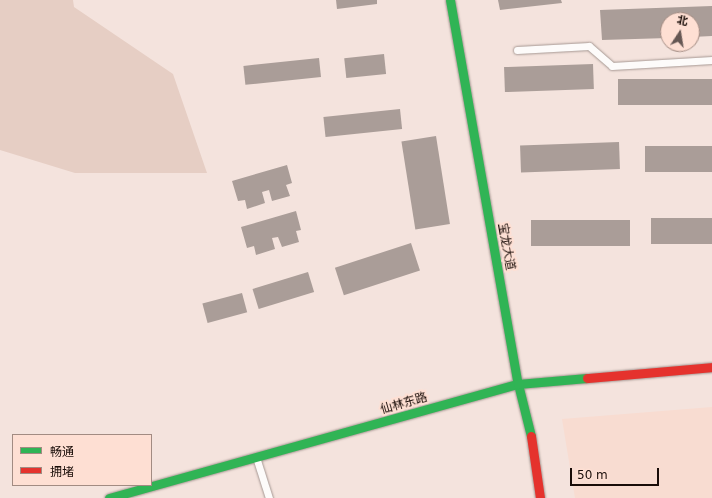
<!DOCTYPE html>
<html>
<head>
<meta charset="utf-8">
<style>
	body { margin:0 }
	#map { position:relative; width:712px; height:498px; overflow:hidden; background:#f4e3dd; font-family:"DejaVu Sans","Noto Sans SC",sans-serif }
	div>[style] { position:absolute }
	.built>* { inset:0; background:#f8dcd1 }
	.green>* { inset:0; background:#e6cec4 }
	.building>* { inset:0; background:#aa9d98; transform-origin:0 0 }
	.roads { filter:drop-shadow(0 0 1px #a69893) drop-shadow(0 0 1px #a69893) }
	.lane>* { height:7px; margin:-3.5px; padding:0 3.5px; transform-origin:3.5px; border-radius:3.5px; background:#fdfbfa }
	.fast>* { height:9px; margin:-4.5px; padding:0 4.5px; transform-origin:4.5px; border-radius:4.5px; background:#30b455 }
	.jam>* { height:9px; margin:-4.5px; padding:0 4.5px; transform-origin:4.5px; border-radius:4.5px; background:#e5322d }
	span { translate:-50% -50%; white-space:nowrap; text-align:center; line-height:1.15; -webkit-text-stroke:4px #fedfd3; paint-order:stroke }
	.street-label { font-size:12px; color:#190c08 }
	.legend { position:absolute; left:12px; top:434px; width:140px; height:52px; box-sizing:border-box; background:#fedfd3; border:1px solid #a28b82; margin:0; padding:5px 7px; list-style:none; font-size:12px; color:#190c08 }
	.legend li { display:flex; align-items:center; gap:8px; height:20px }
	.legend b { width:20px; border:1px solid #a28b82 }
	.north { position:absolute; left:660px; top:12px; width:40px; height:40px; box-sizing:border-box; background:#fedfd3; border:1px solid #a28b82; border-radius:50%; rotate:12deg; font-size:11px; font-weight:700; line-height:16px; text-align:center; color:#190c08 }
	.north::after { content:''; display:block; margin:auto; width:14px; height:18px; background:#665753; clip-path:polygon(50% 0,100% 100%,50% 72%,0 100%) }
	.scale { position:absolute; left:570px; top:468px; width:89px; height:18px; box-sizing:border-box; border:2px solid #190c08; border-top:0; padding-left:5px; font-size:12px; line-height:14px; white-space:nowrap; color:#190c08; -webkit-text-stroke:3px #fedfd3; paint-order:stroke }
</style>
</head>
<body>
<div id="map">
	<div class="built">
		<div style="clip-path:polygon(712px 407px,712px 498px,575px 498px,562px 419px)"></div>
	</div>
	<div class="green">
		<div style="clip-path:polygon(0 0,73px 0,74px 7px,173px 74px,207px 173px,75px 173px,0 150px)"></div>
	</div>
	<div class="building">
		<div style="clip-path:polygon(336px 0,377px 0,377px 4px,337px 9px)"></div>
		<div style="clip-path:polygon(498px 0,561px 0,562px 3px,500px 10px)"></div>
		<div style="clip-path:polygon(712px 6px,712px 36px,692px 37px,692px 20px,668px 20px,668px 38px,602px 40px,600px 10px)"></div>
		<div style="left:384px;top:54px;width:20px;height:40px;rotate:84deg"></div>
		<div style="left:319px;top:58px;width:19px;height:76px;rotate:84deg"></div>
		<div style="left:593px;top:64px;width:25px;height:89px;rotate:88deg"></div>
		<div style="left:712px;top:79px;width:26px;height:94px;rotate:90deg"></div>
		<div style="left:400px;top:109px;width:20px;height:77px;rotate:84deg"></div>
		<div style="left:436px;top:136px;width:89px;height:35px;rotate:81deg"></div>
		<div style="left:619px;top:142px;width:27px;height:99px;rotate:88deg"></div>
		<div style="left:712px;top:146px;width:26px;height:67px;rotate:90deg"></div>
		<div style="clip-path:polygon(287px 165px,292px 183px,286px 185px,290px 196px,272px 201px,269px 190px,262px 192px,265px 203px,247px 209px,245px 200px,238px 201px,232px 181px)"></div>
		<div style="clip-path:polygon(296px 211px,301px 230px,296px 231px,299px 242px,282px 247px,278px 237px,272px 238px,275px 249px,256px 255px,254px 246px,247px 248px,241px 227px)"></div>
		<div style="left:712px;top:218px;width:26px;height:61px;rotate:90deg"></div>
		<div style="left:630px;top:220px;width:26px;height:99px;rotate:90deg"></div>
		<div style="left:411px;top:243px;width:29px;height:80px;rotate:72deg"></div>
		<div style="left:308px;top:272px;width:21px;height:58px;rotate:73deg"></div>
		<div style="left:242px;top:293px;width:20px;height:41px;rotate:75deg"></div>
	</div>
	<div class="roads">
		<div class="lane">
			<div style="left:517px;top:50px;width:72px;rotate:-3.2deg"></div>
			<div style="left:589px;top:46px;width:30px;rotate:41deg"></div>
			<div style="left:612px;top:66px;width:100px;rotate:-3.4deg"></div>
			<div style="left:256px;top:457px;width:43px;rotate:72.4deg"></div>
		</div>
		<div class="fast">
			<div style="left:450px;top:0;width:390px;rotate:80deg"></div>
			<div style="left:518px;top:384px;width:54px;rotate:76deg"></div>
			<div style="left:109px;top:498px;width:425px;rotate:-15.6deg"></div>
			<div style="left:518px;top:384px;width:69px;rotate:-5deg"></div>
		</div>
		<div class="jam">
			<div style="left:587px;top:378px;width:125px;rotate:-5deg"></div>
			<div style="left:531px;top:436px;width:63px;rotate:81.7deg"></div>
		</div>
	</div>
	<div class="street-label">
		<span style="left:506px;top:247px;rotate:80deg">宝龙大道</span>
		<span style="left:404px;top:404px;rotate:-16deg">仙林东路</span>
	</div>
	<ul class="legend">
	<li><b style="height:5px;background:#30b455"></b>畅通</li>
	<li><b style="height:5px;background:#e5322d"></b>拥堵</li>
	</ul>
	<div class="north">北</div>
	<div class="scale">50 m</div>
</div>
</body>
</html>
